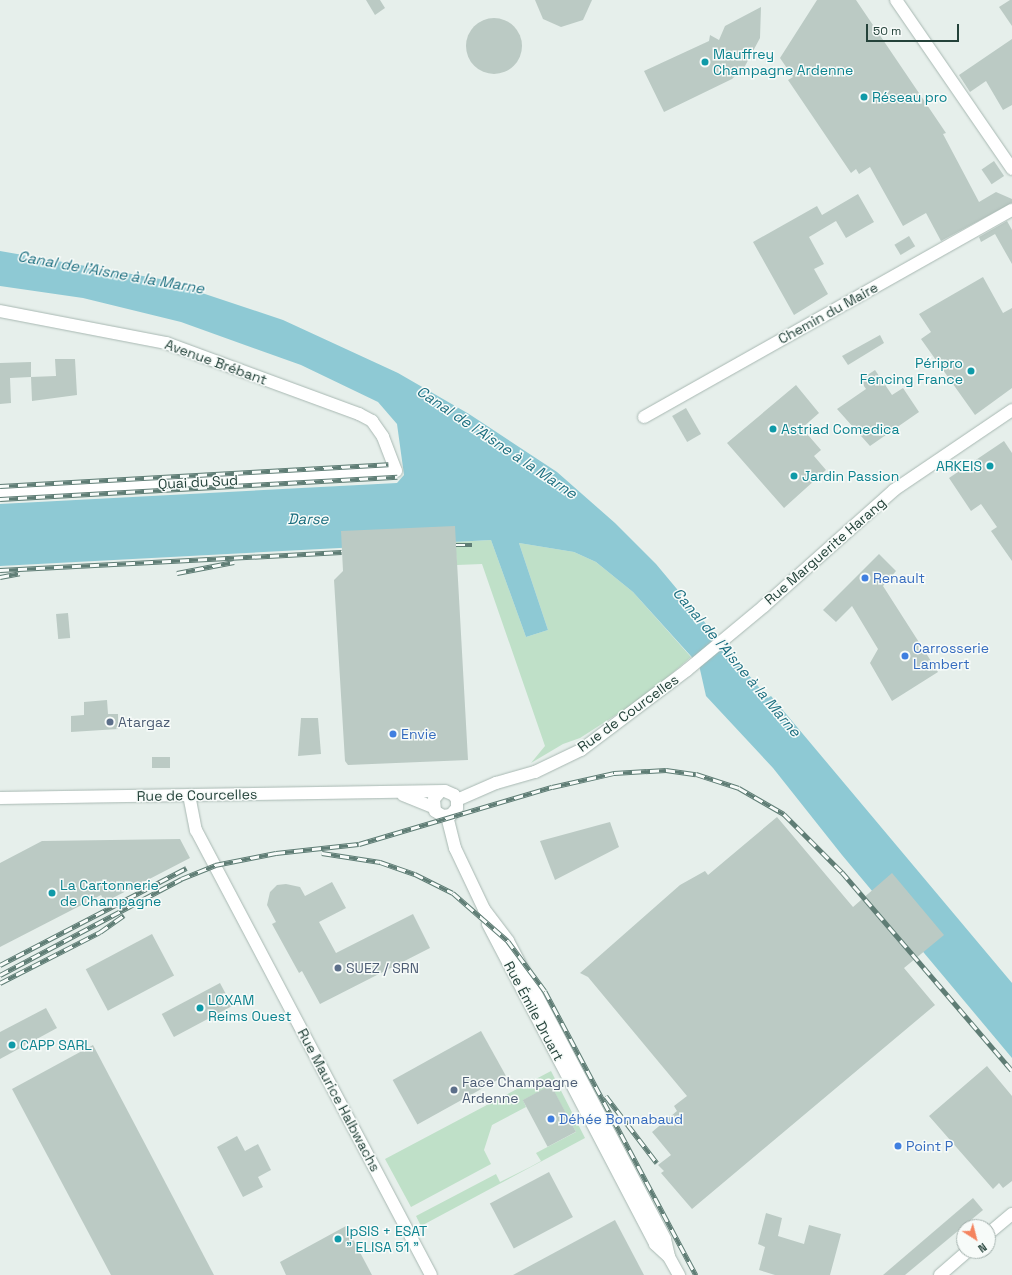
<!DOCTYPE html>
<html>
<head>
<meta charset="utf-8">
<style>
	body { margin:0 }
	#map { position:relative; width:1012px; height:1275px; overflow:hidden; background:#e6efeb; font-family:"Space Grotesk",sans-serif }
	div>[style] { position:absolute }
	.green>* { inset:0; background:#bfe0c8 }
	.water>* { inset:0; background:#8ec9d4 }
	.building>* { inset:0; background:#bbcac4; transform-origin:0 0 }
	.round { border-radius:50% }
	.roads { filter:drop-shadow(0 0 1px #a8b8b2) drop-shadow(0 0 1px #a8b8b2) }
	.minor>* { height:12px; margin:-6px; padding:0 6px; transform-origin:6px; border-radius:6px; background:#fff }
	.rail>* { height:4.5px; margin-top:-2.25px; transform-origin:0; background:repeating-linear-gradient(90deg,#f7fbf9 0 9px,#5f7d75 0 18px); box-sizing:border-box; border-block:1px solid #5f7d75 }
	.dots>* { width:11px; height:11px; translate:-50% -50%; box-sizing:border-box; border:2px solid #f7fbf9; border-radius:50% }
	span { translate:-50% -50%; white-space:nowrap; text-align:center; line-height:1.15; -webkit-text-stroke:3px #f7fbf9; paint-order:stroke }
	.culture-label { font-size:14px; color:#0d838f }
	.left { translate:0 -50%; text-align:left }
	.right { translate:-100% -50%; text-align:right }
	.street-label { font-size:14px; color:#24423a }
	.shop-label { font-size:14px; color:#366cbe }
	.service-label { font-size:14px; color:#4e5e75 }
	.water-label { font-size:15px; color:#1c6f80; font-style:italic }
	.north { position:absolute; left:956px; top:1219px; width:40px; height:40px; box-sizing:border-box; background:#f7fbf9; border:1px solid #a3b1ad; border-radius:50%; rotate:144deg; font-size:11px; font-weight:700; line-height:16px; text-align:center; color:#24423a }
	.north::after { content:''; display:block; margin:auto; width:14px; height:18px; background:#f4845f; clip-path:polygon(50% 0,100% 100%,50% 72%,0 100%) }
	.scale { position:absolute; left:866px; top:24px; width:93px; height:18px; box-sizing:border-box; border:2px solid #24423a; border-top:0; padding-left:5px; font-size:12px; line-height:14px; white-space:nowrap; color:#24423a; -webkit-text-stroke:3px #f7fbf9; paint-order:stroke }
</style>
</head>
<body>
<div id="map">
	<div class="green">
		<div style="clip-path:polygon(491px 540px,526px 637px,548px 630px,519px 543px,574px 552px,596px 562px,633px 592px,691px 657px,647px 695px,580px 738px,563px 744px,531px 763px,545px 746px,482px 564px,457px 565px,455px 542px)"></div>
		<div style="clip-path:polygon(551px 1071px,585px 1138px,421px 1226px,416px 1216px,496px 1174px,500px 1182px,530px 1167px,541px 1161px,536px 1153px,576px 1132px,551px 1086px,523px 1100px,526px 1107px,492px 1125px,484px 1150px,491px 1164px,411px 1207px,385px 1159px)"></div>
	</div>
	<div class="water">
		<div style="clip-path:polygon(0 251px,160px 279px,283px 320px,398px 373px,469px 414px,557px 472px,615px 523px,656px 564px,768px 698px,771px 696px,1012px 983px,1012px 1058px,842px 855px,773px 768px,706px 696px,699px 665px,633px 592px,596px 562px,574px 552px,519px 543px,548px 630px,526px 637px,491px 540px,0 566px,0 504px,397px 483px,404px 475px,397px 424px,378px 402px,301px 365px,181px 322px,83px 298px,0 286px)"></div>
	</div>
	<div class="building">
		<div style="clip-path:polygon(366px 0,380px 0,385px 8px,375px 15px)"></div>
		<div style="clip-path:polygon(535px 0,592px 0,583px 20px,561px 27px,543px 19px)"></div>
		<div style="clip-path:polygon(817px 0,856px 0,946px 133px,943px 134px,979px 202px,996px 192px,1012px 199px,1012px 203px,941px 241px,926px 213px,903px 226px,870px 167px,859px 174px,856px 169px,851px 173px,788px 80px,793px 77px,780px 58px)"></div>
		<div style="clip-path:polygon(1010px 0,1012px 0,1012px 26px,999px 7px)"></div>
		<div style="clip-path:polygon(761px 7px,760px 38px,745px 66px,732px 79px,664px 112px,644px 71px,709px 41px,710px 35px,719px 40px,725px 26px)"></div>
		<div class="round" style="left:466px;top:18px;width:56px;height:56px"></div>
		<div style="clip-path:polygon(1012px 39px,1012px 105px,1003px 110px,986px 81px,970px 92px,959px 75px)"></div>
		<div style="left:994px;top:161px;width:18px;height:15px;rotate:56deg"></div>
		<div style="clip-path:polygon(858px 194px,874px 222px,846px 238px,836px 221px,809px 237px,824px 264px,814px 269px,828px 294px,794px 315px,753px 242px,817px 206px,822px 215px)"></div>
		<div style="clip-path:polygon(1007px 221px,1012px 230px,1012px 264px,995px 234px,981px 242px,979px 237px)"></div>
		<div style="left:909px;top:236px;width:12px;height:17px;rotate:59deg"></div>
		<div style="clip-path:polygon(983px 277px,1003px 313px,1012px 308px,1012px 388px,975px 415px,921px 339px,931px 332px,919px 314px)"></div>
		<div style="clip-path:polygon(880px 335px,884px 343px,848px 365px,842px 356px)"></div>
		<div style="clip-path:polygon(55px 359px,75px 359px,77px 395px,32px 401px,31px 377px,56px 376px)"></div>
		<div style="clip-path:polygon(31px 362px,31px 377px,10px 378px,11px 403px,0 404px,0 363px)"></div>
		<div style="clip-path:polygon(875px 370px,892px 395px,903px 388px,919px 412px,870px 446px,837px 409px,866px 389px,860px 380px)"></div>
		<div style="clip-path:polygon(796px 385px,819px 413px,802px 428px,821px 450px,814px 456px,826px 470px,784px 508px,727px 443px)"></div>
		<div style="left:686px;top:408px;width:30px;height:16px;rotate:60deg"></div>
		<div style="clip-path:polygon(1004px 441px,1012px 453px,1012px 561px,991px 531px,997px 527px,981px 504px,971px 511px,949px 478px)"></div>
		<div style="clip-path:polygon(455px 526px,468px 760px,348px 765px,345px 761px,334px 580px,343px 571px,341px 531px)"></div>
		<div style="clip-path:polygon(879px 554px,896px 571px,883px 586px,938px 672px,892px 701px,870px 663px,878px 649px,852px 606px,836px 622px,823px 610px)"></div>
		<div style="left:68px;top:613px;width:25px;height:12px;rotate:85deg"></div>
		<div style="clip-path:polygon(107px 700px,108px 714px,118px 714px,118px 729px,71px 732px,71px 716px,84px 715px,84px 702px)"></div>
		<div style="clip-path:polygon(301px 718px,318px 718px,321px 754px,298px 756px)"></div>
		<div style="left:152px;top:757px;width:18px;height:11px"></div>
		<div style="clip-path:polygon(777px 817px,853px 907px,892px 873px,944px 935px,904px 968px,935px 1005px,692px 1209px,661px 1173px,664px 1171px,658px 1165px,671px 1155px,652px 1132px,677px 1111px,674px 1106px,687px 1096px,588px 977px,580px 973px,680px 885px,705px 871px,708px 875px)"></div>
		<div style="clip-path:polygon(610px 822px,619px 847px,555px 880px,540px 841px)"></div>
		<div style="clip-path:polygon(180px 839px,190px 858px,105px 902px,101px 895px,0 947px,0 863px,42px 841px)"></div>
		<div style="clip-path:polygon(332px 882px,346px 908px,319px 922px,336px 953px,413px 914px,430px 948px,320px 1004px,302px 971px,299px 973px,272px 924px,276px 922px,267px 905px,270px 892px,277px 885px,286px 884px,300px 887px,305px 896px)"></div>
		<div style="left:152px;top:934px;width:47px;height:75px;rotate:62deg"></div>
		<div style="left:220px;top:983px;width:26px;height:66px;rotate:62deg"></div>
		<div style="clip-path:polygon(46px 1008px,57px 1028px,0 1059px,0 1032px)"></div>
		<div style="left:481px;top:1031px;width:51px;height:101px;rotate:61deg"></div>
		<div style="clip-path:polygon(93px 1045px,214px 1275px,111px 1275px,12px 1089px)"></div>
		<div style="clip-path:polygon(987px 1066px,1012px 1096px,1012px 1181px,1003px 1188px,999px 1183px,993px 1189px,929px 1116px)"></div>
		<div style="left:551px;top:1085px;width:53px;height:32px;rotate:62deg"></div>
		<div style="clip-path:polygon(237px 1136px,245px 1151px,258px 1144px,271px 1170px,258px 1177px,263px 1187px,243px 1197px,217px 1147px)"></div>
		<div style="left:549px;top:1172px;width:51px;height:67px;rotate:62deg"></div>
		<div style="clip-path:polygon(973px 1198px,983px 1210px,905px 1275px,883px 1275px)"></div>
		<div style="clip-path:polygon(766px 1213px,782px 1218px,778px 1236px,804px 1244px,809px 1225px,841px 1234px,830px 1275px,775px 1275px,759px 1270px,765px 1247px,758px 1244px)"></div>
		<div style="clip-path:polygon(615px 1220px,644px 1275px,513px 1275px)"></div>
		<div style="clip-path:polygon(346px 1226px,372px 1275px,286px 1275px,280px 1262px)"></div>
	</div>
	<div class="roads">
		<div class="minor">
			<div style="left:896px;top:0;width:205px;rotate:55.5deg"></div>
			<div style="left:0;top:311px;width:169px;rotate:10.9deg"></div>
			<div style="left:166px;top:343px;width:206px;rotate:20.2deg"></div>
			<div style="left:359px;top:414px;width:15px;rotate:28deg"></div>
			<div style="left:372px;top:421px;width:19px;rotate:55deg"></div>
			<div style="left:383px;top:437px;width:36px;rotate:69deg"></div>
			<div style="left:396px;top:471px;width:397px;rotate:176.8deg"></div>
			<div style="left:644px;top:417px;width:422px;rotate:-29.4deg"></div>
			<div style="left:189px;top:795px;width:36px;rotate:79deg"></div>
			<div style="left:196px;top:830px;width:503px;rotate:62.16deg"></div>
			<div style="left:403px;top:795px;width:32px;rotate:22deg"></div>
			<div style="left:0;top:798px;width:445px;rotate:-0.9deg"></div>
			<div style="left:445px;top:791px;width:10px;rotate:24deg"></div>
			<div style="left:454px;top:795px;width:6px;rotate:59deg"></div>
			<div style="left:457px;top:800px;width:8px;rotate:90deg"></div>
			<div style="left:457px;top:808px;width:9px;rotate:131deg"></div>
			<div style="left:451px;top:815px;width:8px;rotate:173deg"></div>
			<div style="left:443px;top:816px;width:9px;rotate:-148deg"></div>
			<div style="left:435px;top:811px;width:12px;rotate:-95deg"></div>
			<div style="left:434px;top:799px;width:8px;rotate:-50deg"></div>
			<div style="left:457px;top:800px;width:43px;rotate:-23.6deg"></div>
			<div style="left:496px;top:783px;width:41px;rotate:-15.8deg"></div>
			<div style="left:535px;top:772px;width:51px;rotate:-25.6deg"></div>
			<div style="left:581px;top:750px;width:133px;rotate:-37deg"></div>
			<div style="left:687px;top:670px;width:100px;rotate:-39.7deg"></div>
			<div style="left:764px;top:606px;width:174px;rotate:-41.7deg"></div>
			<div style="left:894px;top:490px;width:143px;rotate:-34.1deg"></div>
			<div style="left:447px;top:816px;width:33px;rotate:76deg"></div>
			<div style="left:455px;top:848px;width:68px;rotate:64.6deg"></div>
			<div style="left:484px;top:909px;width:40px;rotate:53deg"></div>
			<div style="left:508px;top:941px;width:337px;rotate:62.2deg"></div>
			<div style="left:665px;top:1239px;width:18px;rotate:77deg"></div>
			<div style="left:669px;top:1257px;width:21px;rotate:61deg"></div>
			<div style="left:488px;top:924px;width:361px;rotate:62.4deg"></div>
			<div style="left:655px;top:1244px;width:19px;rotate:43deg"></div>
			<div style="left:988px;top:1234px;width:31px;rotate:-40deg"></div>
			<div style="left:940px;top:1275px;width:37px;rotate:-41deg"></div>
		</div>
	</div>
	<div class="rail">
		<div style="left:0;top:486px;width:389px;rotate:-3.2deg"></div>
		<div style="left:0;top:499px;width:398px;rotate:-3.2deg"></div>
		<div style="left:456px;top:545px;width:16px"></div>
		<div style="left:0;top:570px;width:342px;rotate:-3deg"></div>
		<div style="left:177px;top:573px;width:58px;rotate:-10.9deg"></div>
		<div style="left:0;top:577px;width:20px;rotate:-11deg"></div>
		<div style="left:322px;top:853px;width:59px;rotate:8.8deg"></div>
		<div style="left:380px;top:862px;width:37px;rotate:19deg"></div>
		<div style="left:415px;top:874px;width:42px;rotate:26.6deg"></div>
		<div style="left:453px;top:893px;width:73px;rotate:41.1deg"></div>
		<div style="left:508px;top:941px;width:62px;rotate:53.5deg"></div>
		<div style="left:545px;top:991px;width:322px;rotate:62deg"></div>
		<div style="left:0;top:965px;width:210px;rotate:-27.5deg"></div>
		<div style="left:0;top:975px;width:205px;rotate:-27.9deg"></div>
		<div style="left:181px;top:879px;width:37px;rotate:-22deg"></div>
		<div style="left:215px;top:865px;width:62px;rotate:-11.1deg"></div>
		<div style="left:276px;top:853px;width:83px;rotate:-6.2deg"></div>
		<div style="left:359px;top:844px;width:201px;rotate:-16.5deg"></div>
		<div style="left:552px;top:787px;width:64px;rotate:-12.7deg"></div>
		<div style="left:614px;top:773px;width:52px;rotate:-3.3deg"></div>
		<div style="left:666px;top:770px;width:30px;rotate:8deg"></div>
		<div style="left:696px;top:774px;width:45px;rotate:18deg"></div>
		<div style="left:739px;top:788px;width:52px;rotate:30deg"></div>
		<div style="left:784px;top:814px;width:82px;rotate:45deg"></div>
		<div style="left:842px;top:872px;width:261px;rotate:49.4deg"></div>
		<div style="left:0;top:983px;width:112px;rotate:-27deg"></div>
		<div style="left:100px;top:932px;width:29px;rotate:-35deg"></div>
		<div style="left:606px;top:1096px;width:84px;rotate:52.7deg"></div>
	</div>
	<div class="dots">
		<div style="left:705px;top:62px;background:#0f9aa8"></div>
		<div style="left:864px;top:97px;background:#0f9aa8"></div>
		<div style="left:971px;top:371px;background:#0f9aa8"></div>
		<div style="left:773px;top:429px;background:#0f9aa8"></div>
		<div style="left:990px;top:466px;background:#0f9aa8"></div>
		<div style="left:794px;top:476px;background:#0f9aa8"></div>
		<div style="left:865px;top:578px;background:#3f7fe0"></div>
		<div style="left:905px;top:656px;background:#3f7fe0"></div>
		<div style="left:110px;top:722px;background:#5c6f8a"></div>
		<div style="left:393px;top:734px;background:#3f7fe0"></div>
		<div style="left:52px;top:893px;background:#0f9aa8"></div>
		<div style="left:338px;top:968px;background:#5c6f8a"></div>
		<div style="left:200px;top:1008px;background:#0f9aa8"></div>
		<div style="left:12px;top:1045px;background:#0f9aa8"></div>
		<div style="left:454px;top:1090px;background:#5c6f8a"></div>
		<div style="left:551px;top:1119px;background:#3f7fe0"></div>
		<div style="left:898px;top:1146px;background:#3f7fe0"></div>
		<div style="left:338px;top:1239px;background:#0f9aa8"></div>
	</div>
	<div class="culture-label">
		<span class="left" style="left:713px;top:62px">Mauffrey<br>Champagne Ardenne</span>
		<span class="left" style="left:872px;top:97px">Réseau pro</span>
		<span class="right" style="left:963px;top:371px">Péripro<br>Fencing France</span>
		<span class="left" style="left:781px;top:429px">Astriad Comedica</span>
		<span class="right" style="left:982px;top:466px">ARKEIS</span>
		<span class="left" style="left:802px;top:476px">Jardin Passion</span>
		<span class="left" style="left:60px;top:893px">La Cartonnerie<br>de Champagne</span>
		<span class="left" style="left:208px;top:1008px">LOXAM<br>Reims Ouest</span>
		<span class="left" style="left:20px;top:1045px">CAPP SARL</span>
		<span class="left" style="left:346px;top:1239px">IpSIS + ESAT<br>" ELISA 51 "</span>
	</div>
	<div class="street-label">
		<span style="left:828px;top:313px;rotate:-29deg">Chemin du Maire</span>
		<span style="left:216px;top:362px;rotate:20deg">Avenue Brébant</span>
		<span style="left:198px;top:482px;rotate:-3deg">Quai du Sud</span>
		<span style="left:825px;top:551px;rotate:-41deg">Rue Marguerite Harang</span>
		<span style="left:628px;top:713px;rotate:-36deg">Rue de Courcelles</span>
		<span style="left:197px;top:795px;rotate:-1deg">Rue de Courcelles</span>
		<span style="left:534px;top:1011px;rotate:62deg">Rue Émile Druart</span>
		<span style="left:339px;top:1100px;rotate:62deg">Rue Maurice Halbwachs</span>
	</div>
	<div class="shop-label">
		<span class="left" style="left:873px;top:578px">Renault</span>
		<span class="left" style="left:913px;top:656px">Carrosserie<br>Lambert</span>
		<span class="left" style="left:401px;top:734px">Envie</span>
		<span class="left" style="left:559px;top:1119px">Déhée Bonnabaud</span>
		<span class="left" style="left:906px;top:1146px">Point P</span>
	</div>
	<div class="service-label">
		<span class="left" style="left:118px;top:722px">Atargaz</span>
		<span class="left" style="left:346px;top:968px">SUEZ / SRN</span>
		<span class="left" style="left:462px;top:1090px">Face Champagne<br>Ardenne</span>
	</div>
	<div class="water-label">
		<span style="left:111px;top:272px;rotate:10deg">Canal de l'Aisne à la Marne</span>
		<span style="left:497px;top:442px;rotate:34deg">Canal de l'Aisne à la Marne</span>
		<span style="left:308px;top:519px">Darse</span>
		<span style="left:737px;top:662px;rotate:50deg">Canal de l'Aisne à la Marne</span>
	</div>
	<div class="north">N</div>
	<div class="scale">50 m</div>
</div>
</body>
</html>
